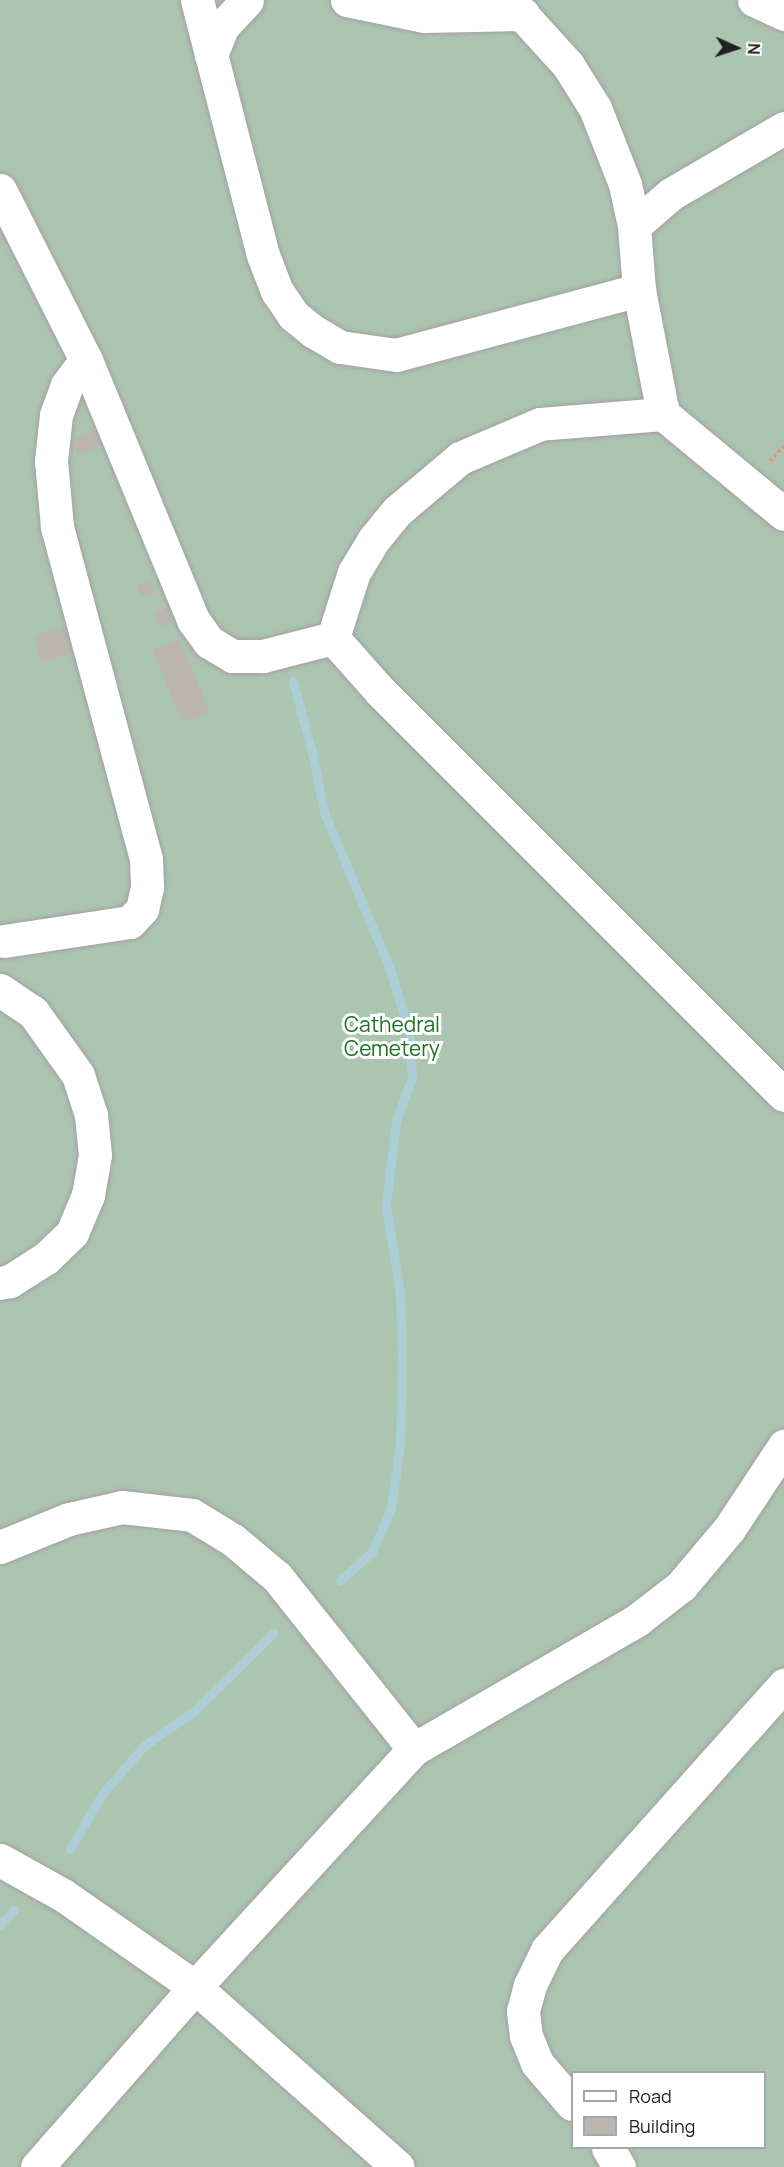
<!DOCTYPE html>
<html>
<head>
<meta charset="utf-8">
<style>
	body { margin:0 }
	#map { position:relative; width:784px; height:2167px; overflow:hidden; background:#efede8; font-family:Manrope,sans-serif }
	div>[style] { position:absolute }
	.cemetery>* { inset:0; background:#acc5b0 }
	.stream>* { height:9px; margin:-4.5px; padding:0 4.5px; transform-origin:4.5px; border-radius:4.5px; background:#aeced7 }
	.building>* { inset:0; background:#bcb6b1; transform-origin:0 0 }
	.path>* { height:4px; margin-top:-2px; transform-origin:0; background:repeating-linear-gradient(90deg,#e98a7f 0 3px,transparent 0 6px) }
	.roads { filter:drop-shadow(0 0 2px #a1a1a1) drop-shadow(0 0 2px #a1a1a1) }
	.minor>* { height:33px; margin:-16.5px; padding:0 16.5px; transform-origin:16.5px; border-radius:16.5px; background:#fff }
	span { translate:-50% -50%; white-space:nowrap; text-align:center; line-height:1.15; -webkit-text-stroke:6px #fff; paint-order:stroke }
	.park-label { font-size:21px; color:#197321 }
	.legend { position:absolute; left:571px; top:2071px; width:195px; height:78px; box-sizing:border-box; background:#fff; border:2px solid #a6a6a6; margin:0; padding:8px 10px; list-style:none; font-size:18px; color:#202020 }
	.legend li { display:flex; align-items:center; gap:12px; height:30px }
	.legend b { width:30px; border:2px solid #a6a6a6 }
	.north { position:absolute; left:706px; top:18px; width:60px; height:60px; -webkit-text-stroke:4px #fff; paint-order:stroke; rotate:93deg; font-size:16px; font-weight:700; line-height:24px; text-align:center; color:#202020 }
	.north::after { content:''; display:block; margin:auto; width:21px; height:27px; background:#202020; clip-path:polygon(50% 0,100% 100%,50% 72%,0 100%) }
</style>
</head>
<body>
<div id="map">
	<div class="cemetery">
		<div style="clip-path:polygon(evenodd,0 0,784px 0,784px 2167px,0 2167px,0 0,572px 2072px,764px 2072px,764px 2148px,572px 2148px,572px 2072px)"></div>
	</div>
	<div class="stream">
		<div style="left:293px;top:681px;width:78px;rotate:75.1deg"></div>
		<div style="left:313px;top:756px;width:57px;rotate:78.9deg"></div>
		<div style="left:324px;top:812px;width:170px;rotate:67.2deg"></div>
		<div style="left:390px;top:969px;width:66px;rotate:73.2deg"></div>
		<div style="left:409px;top:1032px;width:45px;rotate:86.2deg"></div>
		<div style="left:412px;top:1077px;width:47px;rotate:110deg"></div>
		<div style="left:396px;top:1121px;width:85px;rotate:96.8deg"></div>
		<div style="left:386px;top:1205px;width:89px;rotate:81deg"></div>
		<div style="left:400px;top:1293px;width:63px;rotate:88.2deg"></div>
		<div style="left:402px;top:1356px;width:88px;rotate:91.3deg"></div>
		<div style="left:400px;top:1444px;width:65px;rotate:98deg"></div>
		<div style="left:391px;top:1508px;width:48px;rotate:113.4deg"></div>
		<div style="left:372px;top:1552px;width:43px;rotate:138.8deg"></div>
		<div style="left:70px;top:1849px;width:64px;rotate:-59.8deg"></div>
		<div style="left:102px;top:1794px;width:64px;rotate:-48.8deg"></div>
		<div style="left:144px;top:1746px;width:61px;rotate:-35deg"></div>
		<div style="left:194px;top:1711px;width:112px;rotate:-44.6deg"></div>
		<div style="left:0;top:1925px;width:21px;rotate:-47deg"></div>
	</div>
	<div class="building">
		<div style="left:96px;top:430px;width:17px;height:26px;rotate:69deg"></div>
		<div style="left:151px;top:581px;width:12px;height:15px;rotate:70deg"></div>
		<div style="left:167px;top:607px;width:16px;height:14px;rotate:68deg"></div>
		<div style="left:66px;top:627px;width:27px;height:33px;rotate:75deg"></div>
		<div style="left:179px;top:639px;width:78px;height:29px;rotate:67deg"></div>
	</div>
	<div class="path">
		<div style="left:770px;top:461px;width:21px;rotate:-47deg"></div>
	</div>
	<div class="roads">
		<div class="minor">
			<div style="left:197px;top:0;width:263px;rotate:75.5deg"></div>
			<div style="left:263px;top:255px;width:39px;rotate:69deg"></div>
			<div style="left:277px;top:291px;width:29px;rotate:56deg"></div>
			<div style="left:293px;top:315px;width:26px;rotate:39deg"></div>
			<div style="left:313px;top:331px;width:31px;rotate:31deg"></div>
			<div style="left:340px;top:347px;width:57px;rotate:8.1deg"></div>
			<div style="left:396px;top:355px;width:252px;rotate:-15deg"></div>
			<div style="left:347px;top:0;width:79px;rotate:11.7deg"></div>
			<div style="left:424px;top:16px;width:99px;rotate:-1.2deg"></div>
			<div style="left:509px;top:0;width:88px;rotate:47.8deg"></div>
			<div style="left:568px;top:65px;width:51px;rotate:57.9deg"></div>
			<div style="left:595px;top:108px;width:82px;rotate:68.5deg"></div>
			<div style="left:625px;top:184px;width:43px;rotate:77.9deg"></div>
			<div style="left:754px;top:0;width:33px;rotate:25deg"></div>
			<div style="left:211px;top:55px;width:31px;rotate:-68deg"></div>
			<div style="left:223px;top:26px;width:35px;rotate:-47deg"></div>
			<div style="left:784px;top:128px;width:131px;rotate:149.7deg"></div>
			<div style="left:671px;top:194px;width:49px;rotate:139.1deg"></div>
			<div style="left:634px;top:226px;width:64px;rotate:85.5deg"></div>
			<div style="left:639px;top:290px;width:126px;rotate:79deg"></div>
			<div style="left:663px;top:414px;width:157px;rotate:39.6deg"></div>
			<div style="left:0;top:190px;width:191px;rotate:63.2deg"></div>
			<div style="left:86px;top:360px;width:281px;rotate:67.6deg"></div>
			<div style="left:193px;top:620px;width:27px;rotate:54deg"></div>
			<div style="left:209px;top:642px;width:27px;rotate:31deg"></div>
			<div style="left:232px;top:656px;width:31px"></div>
			<div style="left:263px;top:656px;width:72px;rotate:-14.4deg"></div>
			<div style="left:663px;top:414px;width:123px;rotate:175.4deg"></div>
			<div style="left:540px;top:424px;width:87px;rotate:157deg"></div>
			<div style="left:460px;top:458px;width:82px;rotate:139.9deg"></div>
			<div style="left:397px;top:511px;width:36px;rotate:129deg"></div>
			<div style="left:374px;top:539px;width:39px;rotate:121deg"></div>
			<div style="left:354px;top:572px;width:69px;rotate:107.7deg"></div>
			<div style="left:333px;top:638px;width:71px;rotate:48.4deg"></div>
			<div style="left:380px;top:691px;width:571px;rotate:45deg"></div>
			<div style="left:4px;top:941px;width:127px;rotate:-8.6deg"></div>
			<div style="left:130px;top:922px;width:18px;rotate:-47deg"></div>
			<div style="left:142px;top:909px;width:23px;rotate:-77deg"></div>
			<div style="left:147px;top:887px;width:28px;rotate:-92deg"></div>
			<div style="left:146px;top:859px;width:345px;rotate:-105deg"></div>
			<div style="left:57px;top:526px;width:65px;rotate:-95.3deg"></div>
			<div style="left:51px;top:461px;width:46px;rotate:-83.8deg"></div>
			<div style="left:56px;top:415px;width:32px;rotate:-70deg"></div>
			<div style="left:67px;top:385px;width:31px;rotate:-53deg"></div>
			<div style="left:0;top:990px;width:40px;rotate:34deg"></div>
			<div style="left:33px;top:1012px;width:77px;rotate:54.5deg"></div>
			<div style="left:78px;top:1075px;width:42px;rotate:72deg"></div>
			<div style="left:91px;top:1115px;width:40px;rotate:84.3deg"></div>
			<div style="left:95px;top:1155px;width:41px;rotate:99.9deg"></div>
			<div style="left:88px;top:1195px;width:41px;rotate:112.8deg"></div>
			<div style="left:72px;top:1233px;width:36px;rotate:136deg"></div>
			<div style="left:46px;top:1258px;width:43px;rotate:147.4deg"></div>
			<div style="left:10px;top:1281px;width:10px;rotate:169deg"></div>
			<div style="left:0;top:1547px;width:74px;rotate:-22.1deg"></div>
			<div style="left:69px;top:1519px;width:54px;rotate:-12.8deg"></div>
			<div style="left:122px;top:1507px;width:70px;rotate:6.5deg"></div>
			<div style="left:192px;top:1515px;width:48px;rotate:31.4deg"></div>
			<div style="left:233px;top:1540px;width:57px;rotate:40.1deg"></div>
			<div style="left:277px;top:1577px;width:220px;rotate:51.5deg"></div>
			<div style="left:0;top:1860px;width:72px;rotate:29.1deg"></div>
			<div style="left:63px;top:1895px;width:161px;rotate:34.9deg"></div>
			<div style="left:195px;top:1987px;width:271px;rotate:41.6deg"></div>
			<div style="left:572px;top:2104px;width:54px;rotate:-130.5deg"></div>
			<div style="left:537px;top:2063px;width:29px;rotate:-112deg"></div>
			<div style="left:526px;top:2036px;width:25px;rotate:-97deg"></div>
			<div style="left:523px;top:2011px;width:27px;rotate:-75deg"></div>
			<div style="left:530px;top:1985px;width:39px;rotate:-64deg"></div>
			<div style="left:547px;top:1950px;width:356px;rotate:-48.2deg"></div>
			<div style="left:608px;top:2148px;width:22px;rotate:60deg"></div>
			<div style="left:37px;top:2167px;width:240px;rotate:-48.7deg"></div>
			<div style="left:195px;top:1987px;width:323px;rotate:-47.4deg"></div>
			<div style="left:414px;top:1749px;width:258px;rotate:-30deg"></div>
			<div style="left:637px;top:1620px;width:56px;rotate:-37.7deg"></div>
			<div style="left:681px;top:1586px;width:75px;rotate:-49.9deg"></div>
			<div style="left:729px;top:1529px;width:100px;rotate:-56.5deg"></div>
		</div>
	</div>
	<div class="park-label">
		<span style="left:392px;top:1036px">Cathedral<br>Cemetery</span>
	</div>
	<ul class="legend">
	<li><b style="height:8px;background:#fff"></b>Road</li>
	<li><b style="height:16px;background:#bcb6b1"></b>Building</li>
	</ul>
	<div class="north">N</div>
</div>
</body>
</html>
